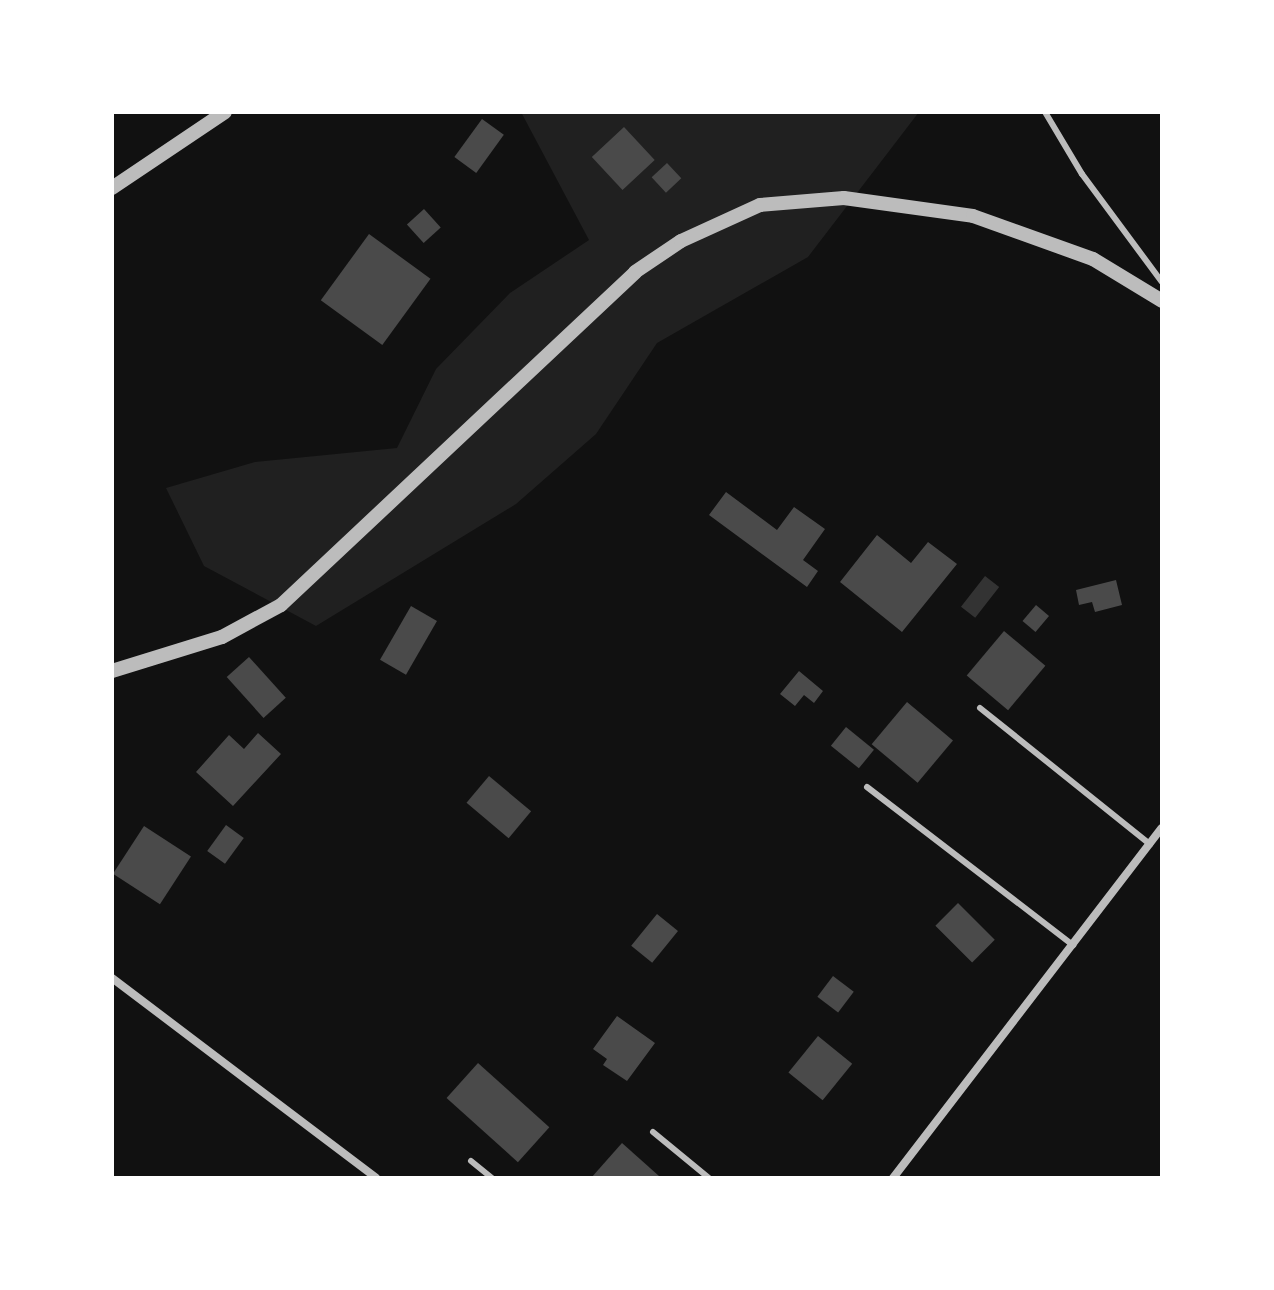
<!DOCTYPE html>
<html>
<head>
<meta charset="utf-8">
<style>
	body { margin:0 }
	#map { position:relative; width:1274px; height:1290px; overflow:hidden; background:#111; font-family:Overpass,sans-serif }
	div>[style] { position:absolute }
	.green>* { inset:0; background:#202020 }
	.water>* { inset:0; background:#333; transform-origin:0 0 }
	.building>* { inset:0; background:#4a4a4a; transform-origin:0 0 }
	.service>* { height:6px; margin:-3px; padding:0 3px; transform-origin:3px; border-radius:3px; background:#bcbcbc }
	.minor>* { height:8px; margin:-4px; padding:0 4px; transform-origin:4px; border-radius:4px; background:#bcbcbc }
	.tertiary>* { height:14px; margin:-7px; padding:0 7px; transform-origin:7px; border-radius:7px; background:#bcbcbc }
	span { translate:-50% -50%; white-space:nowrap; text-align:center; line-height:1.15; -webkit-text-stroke:7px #fff; paint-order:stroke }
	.frame { position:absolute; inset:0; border:114px solid #fff; pointer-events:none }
</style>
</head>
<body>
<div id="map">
	<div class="green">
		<div style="clip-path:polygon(521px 112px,919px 112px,808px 257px,657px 343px,596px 434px,516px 504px,316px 626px,204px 566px,166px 488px,255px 462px,397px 448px,436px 369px,510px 293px,589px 240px)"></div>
	</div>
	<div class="water">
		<div style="left:985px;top:576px;width:18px;height:39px;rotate:38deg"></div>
	</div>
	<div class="building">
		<div style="left:482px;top:119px;width:27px;height:47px;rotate:36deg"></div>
		<div style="left:624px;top:127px;width:45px;height:44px;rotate:47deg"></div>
		<div style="left:667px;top:163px;width:21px;height:21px;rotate:47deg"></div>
		<div style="left:424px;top:209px;width:25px;height:23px;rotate:48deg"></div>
		<div style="left:369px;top:234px;width:76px;height:82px;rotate:36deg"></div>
		<div style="clip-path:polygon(726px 492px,777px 530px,794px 507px,825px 529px,803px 560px,818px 571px,807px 587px,709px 515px)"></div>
		<div style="clip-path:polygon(877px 535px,911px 563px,928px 542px,957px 564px,902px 632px,840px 582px)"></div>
		<div style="clip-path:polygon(1116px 580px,1122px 605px,1095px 612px,1092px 602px,1079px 605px,1076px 590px)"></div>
		<div style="left:1036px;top:605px;width:17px;height:21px;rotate:40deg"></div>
		<div style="left:411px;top:606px;width:30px;height:62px;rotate:30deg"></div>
		<div style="left:1004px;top:631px;width:54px;height:58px;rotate:40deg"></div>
		<div style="left:249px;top:657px;width:55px;height:30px;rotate:48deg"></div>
		<div style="clip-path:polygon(799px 671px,823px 691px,814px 703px,804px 695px,795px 706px,780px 694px)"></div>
		<div style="left:907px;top:702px;width:60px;height:55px;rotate:40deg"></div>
		<div style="left:846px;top:727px;width:36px;height:24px;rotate:39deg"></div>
		<div style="clip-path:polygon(258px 733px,281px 754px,233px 806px,196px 772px,229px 735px,244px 749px)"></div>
		<div style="left:489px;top:776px;width:55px;height:35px;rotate:40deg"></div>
		<div style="left:226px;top:825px;width:22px;height:32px;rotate:36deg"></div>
		<div style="left:144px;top:826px;width:56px;height:57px;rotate:33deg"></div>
		<div style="left:958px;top:903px;width:52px;height:32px;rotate:45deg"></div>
		<div style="left:657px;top:914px;width:27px;height:41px;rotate:39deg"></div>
		<div style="left:833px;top:976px;width:26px;height:26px;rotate:37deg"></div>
		<div style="clip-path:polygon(617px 1016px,655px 1043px,627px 1081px,603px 1065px,607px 1059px,593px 1049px)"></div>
		<div style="left:818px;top:1036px;width:44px;height:47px;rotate:39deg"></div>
		<div style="left:478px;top:1063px;width:96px;height:47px;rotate:42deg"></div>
		<div style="clip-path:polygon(622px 1143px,659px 1176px,657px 1178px,591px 1178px)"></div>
	</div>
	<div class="service">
		<div style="left:1045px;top:112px;width:72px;rotate:59.2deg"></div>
		<div style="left:1082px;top:174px;width:134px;rotate:53.5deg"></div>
		<div style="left:980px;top:708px;width:218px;rotate:38.7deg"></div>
		<div style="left:867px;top:787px;width:260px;rotate:37.5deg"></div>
		<div style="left:653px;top:1132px;width:72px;rotate:39.4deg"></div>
		<div style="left:471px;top:1161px;width:27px;rotate:39deg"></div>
	</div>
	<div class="minor">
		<div style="left:112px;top:978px;width:331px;rotate:37.1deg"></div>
		<div style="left:893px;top:1178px;width:441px;rotate:-52.5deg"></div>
	</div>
	<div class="tertiary">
		<div style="left:112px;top:188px;width:136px;rotate:-33.9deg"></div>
		<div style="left:112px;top:671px;width:115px;rotate:-17.2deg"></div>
		<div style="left:222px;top:637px;width:67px;rotate:-28.5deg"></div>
		<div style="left:281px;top:605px;width:486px;rotate:-43.2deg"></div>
		<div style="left:635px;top:272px;width:55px;rotate:-34deg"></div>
		<div style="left:681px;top:241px;width:87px;rotate:-24.5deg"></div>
		<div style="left:760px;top:205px;width:84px;rotate:-4.8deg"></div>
		<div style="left:844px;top:198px;width:130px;rotate:7.9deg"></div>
		<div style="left:973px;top:216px;width:127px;rotate:19.7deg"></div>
		<div style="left:1093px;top:259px;width:81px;rotate:31.3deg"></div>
	</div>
	<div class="frame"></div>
</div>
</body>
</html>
